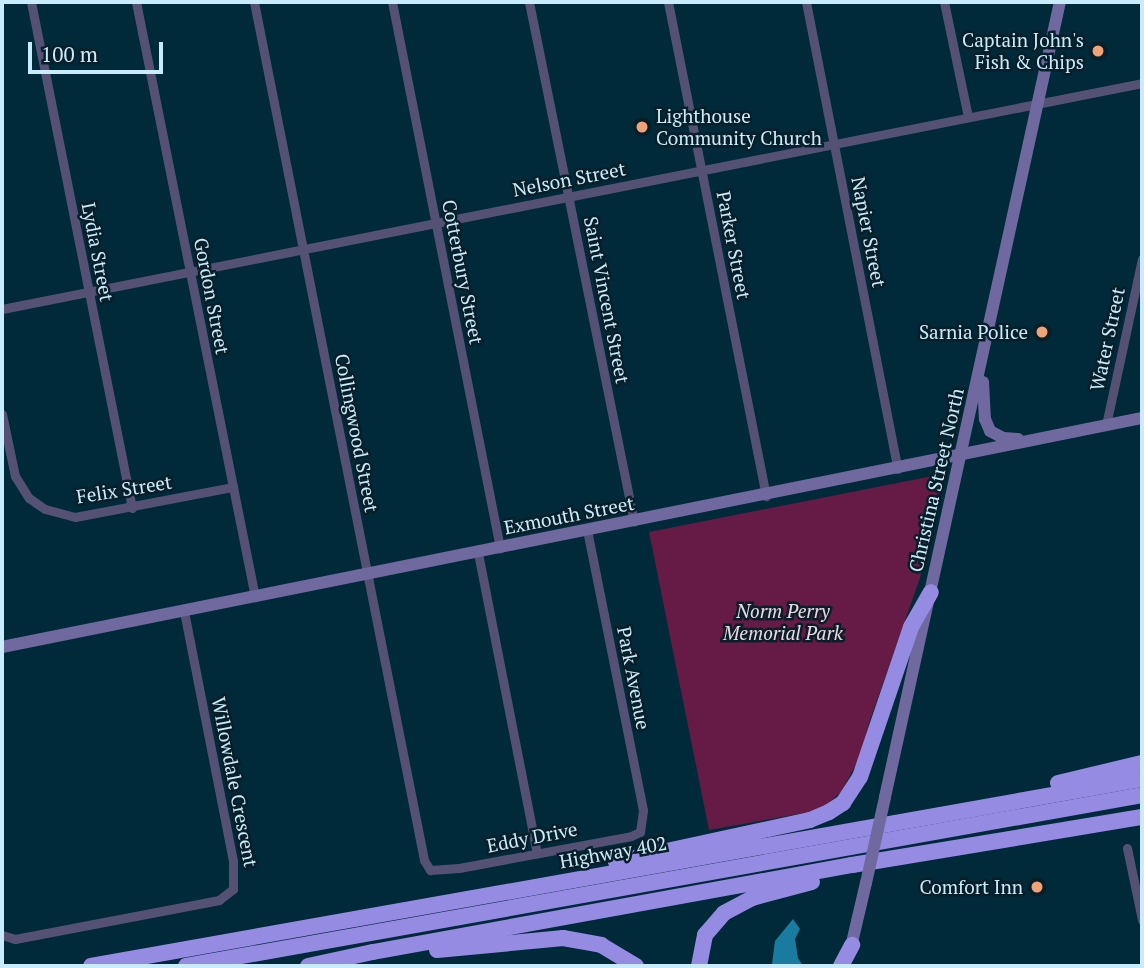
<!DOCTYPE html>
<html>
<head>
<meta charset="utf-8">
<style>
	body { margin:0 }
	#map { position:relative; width:1144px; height:968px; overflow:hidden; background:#002a3a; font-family:"PT Serif",serif }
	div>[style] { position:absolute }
	.green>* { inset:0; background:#651b46 }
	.water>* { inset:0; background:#197b9f }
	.minor>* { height:9px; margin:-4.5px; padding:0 4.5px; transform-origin:4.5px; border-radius:4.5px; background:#555174 }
	.secondary>* { height:12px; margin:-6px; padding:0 6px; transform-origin:6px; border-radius:6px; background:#6f69a0 }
	.motorway>* { height:16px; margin:-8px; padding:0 8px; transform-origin:8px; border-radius:8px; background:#968be2 }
	.secondary-bridge>* { height:12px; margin:-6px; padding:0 6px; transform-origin:6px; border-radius:6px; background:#6f69a0 }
	.dots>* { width:19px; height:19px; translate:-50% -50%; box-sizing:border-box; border:4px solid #081f29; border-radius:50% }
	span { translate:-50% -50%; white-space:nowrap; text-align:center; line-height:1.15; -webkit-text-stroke:5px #081f29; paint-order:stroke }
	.poi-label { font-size:19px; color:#c9ecfd }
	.right { translate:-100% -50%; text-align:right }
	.left { translate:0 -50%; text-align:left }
	.street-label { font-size:19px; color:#c9ecfd }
	.park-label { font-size:19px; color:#f0d7e3; font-style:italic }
	.frame { position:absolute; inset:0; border:4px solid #c9ecfd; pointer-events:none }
	.scale { position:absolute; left:28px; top:42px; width:135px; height:32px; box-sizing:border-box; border:4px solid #c9ecfd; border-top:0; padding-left:9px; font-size:21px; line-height:24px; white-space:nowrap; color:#c9ecfd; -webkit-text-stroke:5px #081f29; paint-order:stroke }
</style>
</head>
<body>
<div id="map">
	<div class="green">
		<div style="clip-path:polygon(943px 474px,920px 578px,869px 723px,862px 753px,841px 792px,825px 806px,810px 812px,709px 830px,649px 532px)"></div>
	</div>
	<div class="water">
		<div style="clip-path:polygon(793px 919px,800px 929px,795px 939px,798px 958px,803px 966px,763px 966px,772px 964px,775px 941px)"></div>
	</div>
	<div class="minor">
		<div style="left:31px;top:2px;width:516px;rotate:78.71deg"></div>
		<div style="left:136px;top:2px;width:607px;rotate:78.69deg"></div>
		<div style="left:254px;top:2px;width:875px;rotate:78.79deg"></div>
		<div style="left:424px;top:860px;width:12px;rotate:59deg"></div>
		<div style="left:430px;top:870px;width:29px;rotate:-4deg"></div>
		<div style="left:459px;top:868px;width:175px;rotate:-10.5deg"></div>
		<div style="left:631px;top:836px;width:10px;rotate:-24deg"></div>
		<div style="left:640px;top:832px;width:22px;rotate:-82deg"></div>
		<div style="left:643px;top:810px;width:285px;rotate:-101.3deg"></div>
		<div style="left:392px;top:2px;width:557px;rotate:78.81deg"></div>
		<div style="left:529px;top:2px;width:530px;rotate:78.58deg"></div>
		<div style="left:668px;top:2px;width:504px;rotate:78.78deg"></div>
		<div style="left:806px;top:2px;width:476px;rotate:78.9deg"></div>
		<div style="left:944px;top:2px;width:117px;rotate:78.2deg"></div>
		<div style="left:2px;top:309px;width:1162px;rotate:-11.21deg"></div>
		<div style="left:2px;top:414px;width:63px;rotate:78.2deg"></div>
		<div style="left:15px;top:476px;width:26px;rotate:58deg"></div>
		<div style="left:29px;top:498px;width:19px;rotate:35deg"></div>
		<div style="left:45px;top:509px;width:31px;rotate:15deg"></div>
		<div style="left:75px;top:517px;width:161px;rotate:-10.8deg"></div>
		<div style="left:1106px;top:425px;width:170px;rotate:-77.8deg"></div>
		<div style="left:478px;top:553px;width:306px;rotate:78.9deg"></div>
		<div style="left:1127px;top:848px;width:74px;rotate:78.2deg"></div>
		<div style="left:2px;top:935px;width:14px;rotate:17deg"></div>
		<div style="left:15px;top:939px;width:208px;rotate:-10.8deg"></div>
		<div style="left:219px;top:900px;width:18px;rotate:-38deg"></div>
		<div style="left:233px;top:889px;width:28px;rotate:-90deg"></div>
		<div style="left:233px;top:861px;width:255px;rotate:-101.1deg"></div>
	</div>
	<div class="secondary">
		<div style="left:983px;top:382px;width:37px;rotate:87deg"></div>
		<div style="left:985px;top:419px;width:13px;rotate:67deg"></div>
		<div style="left:990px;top:431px;width:15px;rotate:28deg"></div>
		<div style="left:1003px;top:438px;width:15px;rotate:4deg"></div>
		<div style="left:2px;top:647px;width:1163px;rotate:-11.36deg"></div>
		<div style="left:885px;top:797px;width:814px;rotate:-77.59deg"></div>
		<div style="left:850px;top:951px;width:70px;rotate:-76.8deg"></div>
	</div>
	<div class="motorway">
		<div style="left:1058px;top:783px;width:86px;rotate:-13.4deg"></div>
		<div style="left:616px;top:862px;width:198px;rotate:-12.2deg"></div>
		<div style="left:810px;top:820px;width:21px;rotate:-23deg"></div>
		<div style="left:829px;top:812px;width:17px;rotate:-33deg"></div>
		<div style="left:843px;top:803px;width:31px;rotate:-57deg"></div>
		<div style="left:860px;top:777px;width:158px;rotate:-71.2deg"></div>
		<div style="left:911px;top:627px;width:40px;rotate:-60.3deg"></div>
		<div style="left:437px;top:950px;width:127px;rotate:-5.4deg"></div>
		<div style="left:563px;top:938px;width:39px;rotate:10deg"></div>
		<div style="left:601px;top:945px;width:41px;rotate:31deg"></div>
		<div style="left:91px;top:966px;width:1068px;rotate:-10.09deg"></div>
		<div style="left:186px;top:966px;width:971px;rotate:-10.14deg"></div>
		<div style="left:308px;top:966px;width:66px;rotate:-12.2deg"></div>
		<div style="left:373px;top:952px;width:487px;rotate:-10.3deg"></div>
		<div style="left:852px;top:865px;width:294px;rotate:-9.4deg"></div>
		<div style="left:699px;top:966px;width:32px;rotate:-79deg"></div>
		<div style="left:705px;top:935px;width:29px;rotate:-49deg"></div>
		<div style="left:724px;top:913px;width:32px;rotate:-28deg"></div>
		<div style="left:752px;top:898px;width:62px;rotate:-14.9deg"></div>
		<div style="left:841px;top:966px;width:24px;rotate:-62deg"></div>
	</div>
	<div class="secondary-bridge">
		<div style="left:866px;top:883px;width:88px;rotate:-77.5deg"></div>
	</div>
	<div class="dots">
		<div style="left:1098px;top:51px;background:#f0a279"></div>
		<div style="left:642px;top:127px;background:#f0a279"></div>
		<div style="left:1042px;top:332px;background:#f0a279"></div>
		<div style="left:1037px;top:887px;background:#f0a279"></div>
	</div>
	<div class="poi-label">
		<span class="right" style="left:1084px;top:51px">Captain John's<br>Fish &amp; Chips</span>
		<span class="left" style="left:656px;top:127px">Lighthouse<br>Community Church</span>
		<span class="right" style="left:1028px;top:332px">Sarnia Police</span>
		<span class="right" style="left:1023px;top:887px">Comfort Inn</span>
	</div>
	<div class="street-label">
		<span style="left:569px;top:179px;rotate:-11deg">Nelson Street</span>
		<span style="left:869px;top:232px;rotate:79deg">Napier Street</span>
		<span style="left:734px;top:245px;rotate:79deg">Parker Street</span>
		<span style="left:98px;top:252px;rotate:79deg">Lydia Street</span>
		<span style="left:463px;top:272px;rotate:79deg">Cotterbury Street</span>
		<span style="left:212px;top:296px;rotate:79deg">Gordon Street</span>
		<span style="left:607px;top:300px;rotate:79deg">Saint Vincent Street</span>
		<span style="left:1107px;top:339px;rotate:-78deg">Water Street</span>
		<span style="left:357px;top:433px;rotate:79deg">Collingwood Street</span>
		<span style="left:936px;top:480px;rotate:-77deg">Christina Street North</span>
		<span style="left:124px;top:489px;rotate:-9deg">Felix Street</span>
		<span style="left:569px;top:515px;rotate:-11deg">Exmouth Street</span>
		<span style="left:634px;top:678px;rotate:79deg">Park Avenue</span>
		<span style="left:235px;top:782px;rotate:79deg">Willowdale Crescent</span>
		<span style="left:532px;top:837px;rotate:-11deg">Eddy Drive</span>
		<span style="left:613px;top:852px;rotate:-10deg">Highway 402</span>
	</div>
	<div class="park-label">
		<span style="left:783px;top:622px">Norm Perry<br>Memorial Park</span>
	</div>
	<div class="frame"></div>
	<div class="scale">100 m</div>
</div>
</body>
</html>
